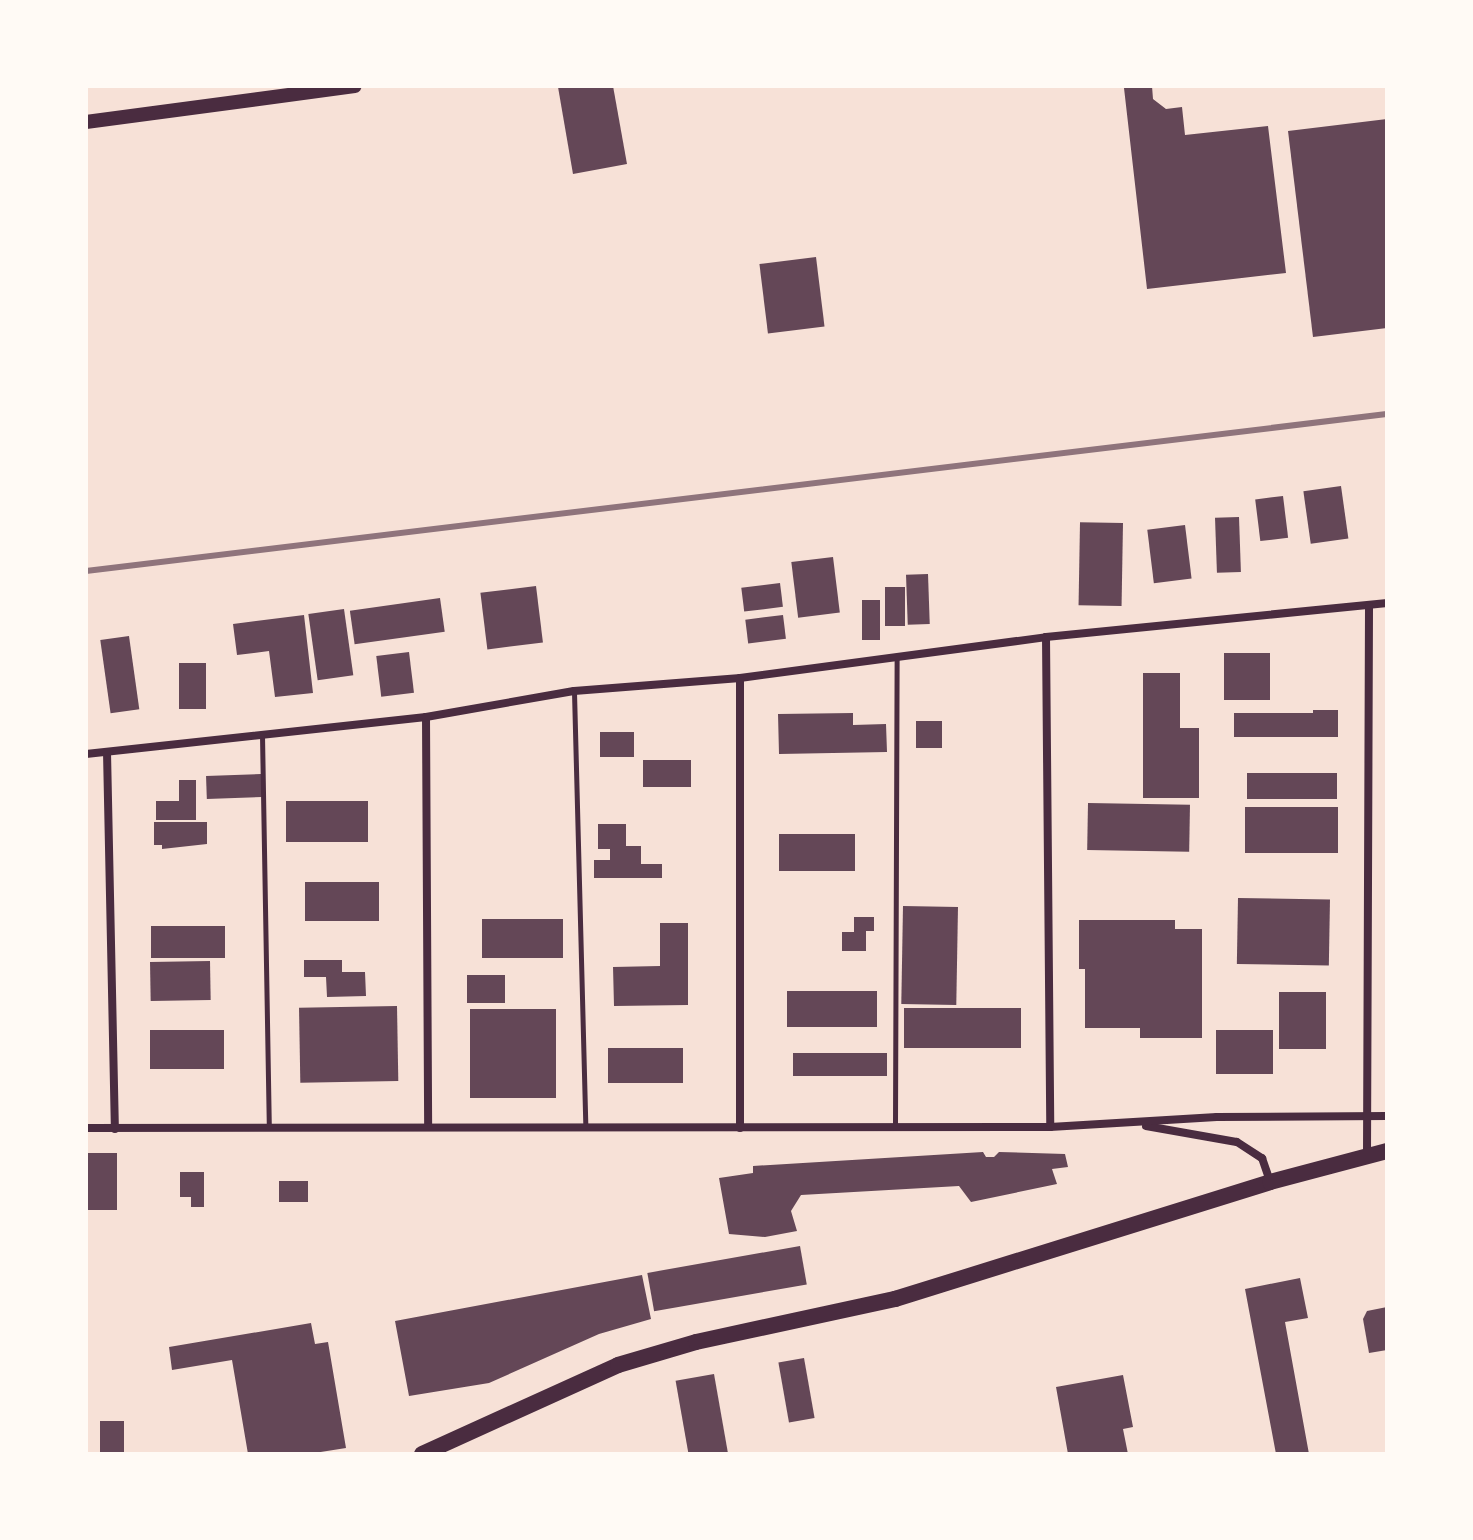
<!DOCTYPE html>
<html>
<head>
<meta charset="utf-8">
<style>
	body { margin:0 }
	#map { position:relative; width:1473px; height:1540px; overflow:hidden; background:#f7e1d7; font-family:"Work Sans",sans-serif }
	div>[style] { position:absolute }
	.building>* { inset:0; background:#644757; transform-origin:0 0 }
	.service>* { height:5px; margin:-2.5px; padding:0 2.5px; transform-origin:2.5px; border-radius:2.5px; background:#4a2c40 }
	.minor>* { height:8px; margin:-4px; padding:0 4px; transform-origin:4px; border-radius:4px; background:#4a2c40 }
	.secondary>* { height:14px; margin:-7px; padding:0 7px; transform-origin:7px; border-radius:7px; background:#4a2c40 }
	.primary>* { height:16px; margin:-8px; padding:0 8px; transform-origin:8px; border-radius:8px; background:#4a2c40 }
	.rail>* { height:6px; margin:-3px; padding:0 3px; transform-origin:3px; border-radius:3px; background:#8f747c }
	span { translate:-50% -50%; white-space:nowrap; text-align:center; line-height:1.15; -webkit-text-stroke:8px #fffaf5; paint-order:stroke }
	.frame { position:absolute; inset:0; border:88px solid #fffaf5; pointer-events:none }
</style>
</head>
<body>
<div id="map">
	<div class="building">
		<div style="clip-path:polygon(565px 86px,613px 86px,627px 164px,573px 174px,558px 87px)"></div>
		<div style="clip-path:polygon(1152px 86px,1153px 99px,1166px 109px,1182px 107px,1185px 135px,1268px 126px,1286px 273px,1147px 289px,1124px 88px)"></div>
		<div style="clip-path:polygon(1387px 119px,1387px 328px,1313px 337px,1288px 131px)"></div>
		<div style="left:816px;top:257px;width:70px;height:57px;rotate:83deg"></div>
		<div style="left:1341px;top:486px;width:53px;height:38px;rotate:82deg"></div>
		<div style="left:1283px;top:496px;width:42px;height:28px;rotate:83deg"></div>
		<div style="left:1239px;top:517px;width:55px;height:24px;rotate:88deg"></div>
		<div style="left:1123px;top:523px;width:83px;height:43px;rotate:91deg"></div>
		<div style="left:1185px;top:525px;width:54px;height:38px;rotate:83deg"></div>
		<div style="left:833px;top:557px;width:56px;height:42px;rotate:83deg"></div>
		<div style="left:928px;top:574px;width:50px;height:22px;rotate:88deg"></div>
		<div style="left:780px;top:583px;width:24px;height:39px;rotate:83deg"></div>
		<div style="left:536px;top:586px;width:57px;height:56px;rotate:83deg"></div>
		<div style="left:885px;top:587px;width:20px;height:39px"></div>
		<div style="left:440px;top:598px;width:34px;height:91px;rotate:82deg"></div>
		<div style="left:862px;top:600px;width:18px;height:40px"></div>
		<div style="left:344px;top:609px;width:67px;height:36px;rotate:82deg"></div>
		<div style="clip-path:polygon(304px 615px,313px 693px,275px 697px,269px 651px,237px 655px,233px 624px)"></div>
		<div style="left:783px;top:615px;width:24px;height:38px;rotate:83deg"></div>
		<div style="left:129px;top:636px;width:74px;height:29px;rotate:82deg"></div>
		<div style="left:409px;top:652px;width:41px;height:33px;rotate:83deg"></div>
		<div style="left:1224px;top:653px;width:46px;height:47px"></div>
		<div style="left:179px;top:663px;width:27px;height:46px"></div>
		<div style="clip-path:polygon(1143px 673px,1180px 673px,1180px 728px,1199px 728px,1199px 798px,1143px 798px)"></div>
		<div style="clip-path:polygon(1313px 710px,1338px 710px,1338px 737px,1234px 737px,1234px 713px,1313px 713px)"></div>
		<div style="clip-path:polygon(853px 713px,853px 725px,886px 724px,887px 752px,779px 754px,778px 714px)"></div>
		<div style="left:916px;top:721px;width:26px;height:27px"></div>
		<div style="left:600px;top:732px;width:34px;height:25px"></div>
		<div style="left:643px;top:760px;width:48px;height:27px"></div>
		<div style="left:1247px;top:773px;width:90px;height:26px"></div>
		<div style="left:261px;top:774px;width:23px;height:55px;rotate:88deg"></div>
		<div style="clip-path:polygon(179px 780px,196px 780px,196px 820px,156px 820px,156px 801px,179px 801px)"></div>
		<div style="left:286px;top:801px;width:82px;height:41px"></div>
		<div style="left:1088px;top:803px;width:102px;height:47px;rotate:1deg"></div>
		<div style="left:1245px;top:807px;width:93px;height:46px"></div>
		<div style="clip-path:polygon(154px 822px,207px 822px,207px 844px,162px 849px,162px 845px,154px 845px)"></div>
		<div style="clip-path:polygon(598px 824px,626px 824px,626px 846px,641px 846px,641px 864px,662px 864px,662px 878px,594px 878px,594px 860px,610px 860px,610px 849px,598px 849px)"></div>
		<div style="left:779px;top:834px;width:76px;height:37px"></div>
		<div style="left:305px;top:882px;width:74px;height:39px"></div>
		<div style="left:1238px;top:898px;width:92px;height:66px;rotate:1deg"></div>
		<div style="left:903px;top:906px;width:55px;height:98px;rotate:1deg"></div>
		<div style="clip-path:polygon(854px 917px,874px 917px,874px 931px,866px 931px,866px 951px,842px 951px,842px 932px,854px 932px)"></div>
		<div style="left:563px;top:919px;width:39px;height:81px;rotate:90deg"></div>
		<div style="clip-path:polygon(1079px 920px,1175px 920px,1175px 929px,1202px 929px,1202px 1038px,1140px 1038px,1140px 1028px,1085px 1028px,1085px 969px,1079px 969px)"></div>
		<div style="clip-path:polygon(660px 923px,688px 923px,688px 1005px,614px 1006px,613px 967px,660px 966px)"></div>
		<div style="left:151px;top:926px;width:74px;height:32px"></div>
		<div style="clip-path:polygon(304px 960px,342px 960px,342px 972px,365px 972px,366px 996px,327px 997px,326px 977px,304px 977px)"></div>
		<div style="left:210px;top:961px;width:39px;height:60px;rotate:89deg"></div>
		<div style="left:467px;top:975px;width:38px;height:28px"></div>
		<div style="left:877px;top:991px;width:36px;height:90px;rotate:90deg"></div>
		<div style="left:1279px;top:992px;width:47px;height:57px"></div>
		<div style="left:397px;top:1006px;width:75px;height:98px;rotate:89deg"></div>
		<div style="left:1021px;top:1008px;width:40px;height:117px;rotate:90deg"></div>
		<div style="left:470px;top:1009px;width:86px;height:89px"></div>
		<div style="left:224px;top:1030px;width:39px;height:74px;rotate:90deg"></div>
		<div style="left:1273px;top:1030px;width:44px;height:57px;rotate:90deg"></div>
		<div style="left:608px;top:1048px;width:75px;height:35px"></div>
		<div style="left:793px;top:1053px;width:94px;height:23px"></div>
		<div style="clip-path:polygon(983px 1152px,986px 1157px,994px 1157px,999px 1152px,1065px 1154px,1068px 1167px,1052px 1169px,1057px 1184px,971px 1202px,959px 1186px,801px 1195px,791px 1211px,797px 1231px,765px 1237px,729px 1234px,719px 1178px,753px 1173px,753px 1166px)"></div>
		<div style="left:86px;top:1153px;width:31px;height:57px"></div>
		<div style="clip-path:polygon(180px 1172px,204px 1172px,204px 1207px,191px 1207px,191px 1197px,180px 1197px)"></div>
		<div style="left:279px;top:1181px;width:29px;height:21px"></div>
		<div style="left:800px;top:1246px;width:39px;height:155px;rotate:80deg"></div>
		<div style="clip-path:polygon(642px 1275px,651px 1319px,599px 1334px,489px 1383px,409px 1396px,395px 1321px)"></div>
		<div style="clip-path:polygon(1300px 1278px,1308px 1318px,1285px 1322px,1309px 1454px,1276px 1454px,1245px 1289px)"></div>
		<div style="clip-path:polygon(1387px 1307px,1387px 1350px,1369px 1353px,1363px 1319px,1367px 1311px)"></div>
		<div style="clip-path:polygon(311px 1323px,315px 1344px,328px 1342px,346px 1448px,308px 1454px,248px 1454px,232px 1360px,172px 1370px,169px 1347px)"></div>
		<div style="left:804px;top:1358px;width:61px;height:26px;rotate:80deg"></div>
		<div style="left:714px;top:1374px;width:81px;height:39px;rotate:80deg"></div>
		<div style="clip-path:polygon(1123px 1375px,1133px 1427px,1123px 1429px,1128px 1454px,1068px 1454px,1056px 1387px)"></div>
		<div style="left:124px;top:1421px;width:33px;height:24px;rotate:90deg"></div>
	</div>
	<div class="service">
		<div style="left:574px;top:692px;width:433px;rotate:88.5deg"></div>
		<div style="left:262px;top:735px;width:392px;rotate:89deg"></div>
		<div style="left:895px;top:1125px;width:468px;rotate:-89.8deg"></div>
	</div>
	<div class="minor">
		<div style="left:1046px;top:637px;width:490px;rotate:89.5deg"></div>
		<div style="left:426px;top:717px;width:409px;rotate:89.7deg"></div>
		<div style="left:107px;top:752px;width:377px;rotate:88.8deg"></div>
		<div style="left:86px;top:754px;width:342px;rotate:-6.2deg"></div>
		<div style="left:426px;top:717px;width:150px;rotate:-10deg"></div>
		<div style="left:574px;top:691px;width:167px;rotate:-4.5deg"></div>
		<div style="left:740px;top:678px;width:309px;rotate:-7.6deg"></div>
		<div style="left:1046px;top:637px;width:343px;rotate:-5.7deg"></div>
		<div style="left:1146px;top:1126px;width:92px;rotate:10deg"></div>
		<div style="left:1237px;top:1142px;width:30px;rotate:33deg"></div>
		<div style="left:1262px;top:1158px;width:24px;rotate:71deg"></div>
		<div style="left:86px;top:1128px;width:964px;rotate:-0.06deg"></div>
		<div style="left:1050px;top:1127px;width:167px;rotate:-3.4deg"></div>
		<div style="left:1217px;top:1117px;width:170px;rotate:-0.3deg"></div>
		<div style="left:740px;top:1128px;width:450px;rotate:-90deg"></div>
		<div style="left:1367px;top:1155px;width:549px;rotate:-89.79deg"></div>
	</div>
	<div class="secondary">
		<div style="left:86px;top:122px;width:271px;rotate:-7.6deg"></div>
	</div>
	<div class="primary">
		<div style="left:422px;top:1454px;width:215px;rotate:-24.4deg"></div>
		<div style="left:618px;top:1365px;width:81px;rotate:-16.4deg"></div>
		<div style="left:696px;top:1342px;width:204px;rotate:-12.2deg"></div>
		<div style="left:895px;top:1299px;width:393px;rotate:-17.3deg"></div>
		<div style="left:1270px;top:1182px;width:121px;rotate:-14.8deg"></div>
	</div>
	<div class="rail">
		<div style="left:86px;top:571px;width:1310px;rotate:-6.88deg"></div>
	</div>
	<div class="frame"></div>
</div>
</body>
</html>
